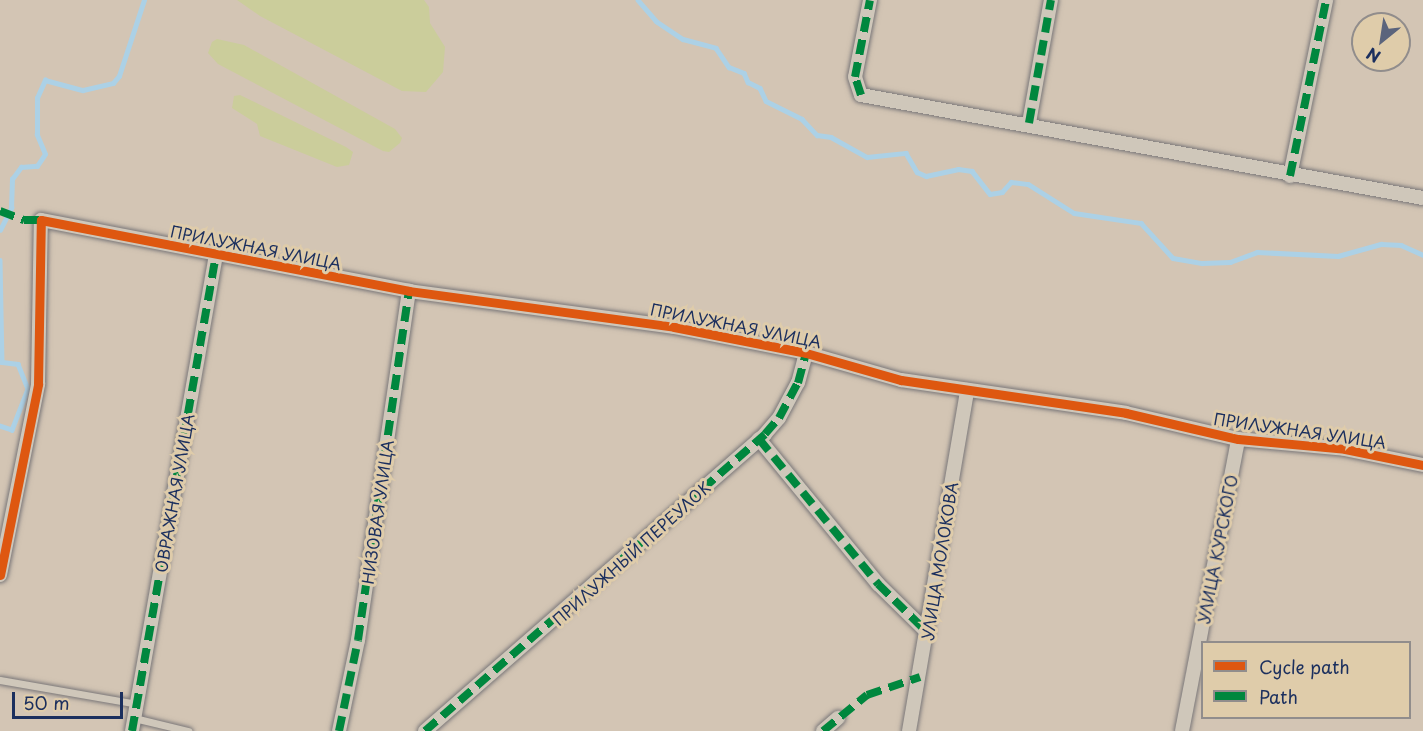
<!DOCTYPE html>
<html>
<head>
<meta charset="utf-8">
<style>
	body { margin:0 }
	#map { position:relative; width:1423px; height:731px; overflow:hidden; background:#d3c5b4; font-family:"Playpen Sans",sans-serif }
	div>[style] { position:absolute }
	.green>* { inset:0; background:#cbcd9b }
	.stream>* { height:4.5px; margin:-2.25px; padding:0 2.25px; transform-origin:2.25px; border-radius:2.25px; background:#acd1e6 }
	.roads { filter:drop-shadow(0 0 2px #7a7779) drop-shadow(0 0 2px #7a7779) }
	.service>* { height:7px; margin:-3.5px; padding:0 3.5px; transform-origin:3.5px; border-radius:3.5px; background:#cfc7ba }
	.minor>* { height:14px; margin:-7px; padding:0 7px; transform-origin:7px; border-radius:7px; background:#cfc7ba }
	.quiet>* { height:8px; margin-top:-4px; transform-origin:0; background:repeating-linear-gradient(90deg,#00873e 0 15px,transparent 0 23px) }
	.cycleway>* { height:9px; margin:-4.5px; padding:0 4.5px; transform-origin:4.5px; border-radius:4.5px; background:#de5710 }
	span { translate:-50% -50%; white-space:nowrap; text-align:center; line-height:1.15; -webkit-text-stroke:6px #dfccaa; paint-order:stroke }
	.street-label { font-size:16px; color:#1b2f5e }
	.legend { position:absolute; left:1201px; top:641px; width:210px; height:78px; box-sizing:border-box; background:#dfccaa; border:2px solid #918d8c; margin:0; padding:8px 10px; list-style:none; font-size:18px; color:#1b2f5e }
	.legend li { display:flex; align-items:center; gap:12px; height:30px }
	.legend b { width:30px; border:2px solid #918d8c }
	.north { position:absolute; left:1351px; top:12px; width:60px; height:60px; box-sizing:border-box; background:#dfccaa; border:2px solid #918d8c; border-radius:50%; rotate:210deg; font-size:16px; font-weight:700; line-height:24px; text-align:center; color:#1b2f5e }
	.north::after { content:''; display:block; margin:auto; width:21px; height:27px; background:#5b647c; clip-path:polygon(50% 0,100% 100%,50% 72%,0 100%) }
	.scale { position:absolute; left:12px; top:692px; width:111px; height:27px; box-sizing:border-box; border:3px solid #1b2f5e; border-top:0; padding-left:8px; font-size:18px; line-height:21px; white-space:nowrap; color:#1b2f5e; -webkit-text-stroke:4px #dfccaa; paint-order:stroke }
</style>
</head>
<body>
<div id="map">
	<div class="green">
		<div style="clip-path:polygon(237px 0,424px 0,429px 7px,430px 23px,445px 47px,443px 72px,426px 92px,402px 91px,260px 16px)"></div>
		<div style="clip-path:polygon(217px 39px,244px 45px,395px 129px,402px 138px,400px 143px,389px 152px,383px 151px,218px 64px,208px 53px,212px 42px)"></div>
		<div style="clip-path:polygon(240px 95px,346px 147px,353px 152px,349px 165px,337px 167px,260px 136px,257px 124px,232px 108px,234px 96px)"></div>
	</div>
	<div class="stream">
		<div style="left:638px;top:0;width:28px;rotate:49deg"></div>
		<div style="left:656px;top:21px;width:32px;rotate:34deg"></div>
		<div style="left:683px;top:39px;width:34px;rotate:15deg"></div>
		<div style="left:716px;top:48px;width:23px;rotate:56deg"></div>
		<div style="left:729px;top:67px;width:16px;rotate:22deg"></div>
		<div style="left:744px;top:73px;width:10px;rotate:66deg"></div>
		<div style="left:748px;top:82px;width:13px;rotate:27deg"></div>
		<div style="left:760px;top:88px;width:14px;rotate:65deg"></div>
		<div style="left:766px;top:101px;width:40px;rotate:26.6deg"></div>
		<div style="left:802px;top:119px;width:22px;rotate:47deg"></div>
		<div style="left:817px;top:135px;width:14px;rotate:8deg"></div>
		<div style="left:831px;top:137px;width:41px;rotate:29.1deg"></div>
		<div style="left:867px;top:157px;width:39px;rotate:-6deg"></div>
		<div style="left:906px;top:153px;width:22px;rotate:60deg"></div>
		<div style="left:917px;top:172px;width:10px;rotate:24deg"></div>
		<div style="left:926px;top:176px;width:33px;rotate:-12deg"></div>
		<div style="left:958px;top:169px;width:14px;rotate:8deg"></div>
		<div style="left:972px;top:171px;width:29px;rotate:52deg"></div>
		<div style="left:990px;top:194px;width:12px;rotate:-9deg"></div>
		<div style="left:1002px;top:192px;width:13px;rotate:-48deg"></div>
		<div style="left:1011px;top:182px;width:17px;rotate:7deg"></div>
		<div style="left:1028px;top:184px;width:54px;rotate:32.2deg"></div>
		<div style="left:1074px;top:213px;width:68px;rotate:8.5deg"></div>
		<div style="left:1141px;top:223px;width:47px;rotate:47.6deg"></div>
		<div style="left:1173px;top:258px;width:29px;rotate:10deg"></div>
		<div style="left:1202px;top:263px;width:28px;rotate:-2deg"></div>
		<div style="left:1230px;top:262px;width:29px;rotate:-20deg"></div>
		<div style="left:1257px;top:252px;width:81px;rotate:2.8deg"></div>
		<div style="left:1338px;top:256px;width:45px;rotate:-15.6deg"></div>
		<div style="left:1381px;top:244px;width:20px;rotate:3deg"></div>
		<div style="left:1401px;top:245px;width:24px;rotate:24deg"></div>
		<div style="left:0;top:230px;width:25px;rotate:-63deg"></div>
		<div style="left:11px;top:208px;width:29px;rotate:-88deg"></div>
		<div style="left:12px;top:179px;width:15px;rotate:-53deg"></div>
		<div style="left:21px;top:167px;width:16px;rotate:-4deg"></div>
		<div style="left:37px;top:166px;width:14px;rotate:-56deg"></div>
		<div style="left:45px;top:154px;width:21px;rotate:-113deg"></div>
		<div style="left:37px;top:135px;width:37px;rotate:-90deg"></div>
		<div style="left:37px;top:98px;width:20px;rotate:-66deg"></div>
		<div style="left:45px;top:80px;width:39px;rotate:15deg"></div>
		<div style="left:83px;top:90px;width:31px;rotate:-13deg"></div>
		<div style="left:113px;top:83px;width:9px;rotate:-49deg"></div>
		<div style="left:119px;top:76px;width:80px;rotate:-71.8deg"></div>
		<div style="left:0;top:260px;width:102px;rotate:88.9deg"></div>
		<div style="left:2px;top:362px;width:16px;rotate:7deg"></div>
		<div style="left:18px;top:364px;width:27px;rotate:68deg"></div>
		<div style="left:28px;top:389px;width:44px;rotate:111.3deg"></div>
		<div style="left:12px;top:430px;width:13px;rotate:-162deg"></div>
	</div>
	<div class="roads">
		<div class="service">
			<div style="left:0;top:680px;width:139px;rotate:9.9deg"></div>
			<div style="left:134px;top:718px;width:56px;rotate:13.5deg"></div>
		</div>
		<div class="minor">
			<div style="left:870px;top:0;width:78px;rotate:101deg"></div>
			<div style="left:855px;top:77px;width:19px;rotate:72deg"></div>
			<div style="left:861px;top:95px;width:571px;rotate:10.39deg"></div>
			<div style="left:1029px;top:123px;width:125px;rotate:-79.9deg"></div>
			<div style="left:1290px;top:176px;width:180px;rotate:-78.4deg"></div>
			<div style="left:759px;top:439px;width:188px;rotate:50.6deg"></div>
			<div style="left:878px;top:584px;width:69px;rotate:44.4deg"></div>
			<div style="left:0;top:575px;width:195px;rotate:-78.7deg"></div>
			<div style="left:38px;top:384px;width:164px;rotate:-89deg"></div>
			<div style="left:41px;top:220px;width:375px;rotate:10.9deg"></div>
			<div style="left:409px;top:291px;width:267px;rotate:7.7deg"></div>
			<div style="left:674px;top:327px;width:135px;rotate:11.1deg"></div>
			<div style="left:806px;top:353px;width:99px;rotate:15.9deg"></div>
			<div style="left:901px;top:380px;width:227px;rotate:8.3deg"></div>
			<div style="left:1126px;top:413px;width:115px;rotate:13.1deg"></div>
			<div style="left:1238px;top:439px;width:107px;rotate:5.3deg"></div>
			<div style="left:1345px;top:449px;width:80px;rotate:11.6deg"></div>
			<div style="left:132px;top:731px;width:483px;rotate:-80deg"></div>
			<div style="left:339px;top:731px;width:93px;rotate:-78.2deg"></div>
			<div style="left:358px;top:640px;width:353px;rotate:-81.7deg"></div>
			<div style="left:425px;top:731px;width:451px;rotate:-41.1deg"></div>
			<div style="left:765px;top:434px;width:21px;rotate:-49deg"></div>
			<div style="left:779px;top:418px;width:40px;rotate:-62deg"></div>
			<div style="left:798px;top:383px;width:31px;rotate:-75deg"></div>
			<div style="left:823px;top:731px;width:20px;rotate:-41deg"></div>
			<div style="left:909px;top:731px;width:346px;rotate:-80.3deg"></div>
			<div style="left:1182px;top:731px;width:297px;rotate:-79.1deg"></div>
		</div>
	</div>
	<div class="quiet">
		<div style="left:861px;top:95px;width:19px;rotate:-108deg"></div>
		<div style="left:855px;top:77px;width:78px;rotate:-79deg"></div>
		<div style="left:1029px;top:123px;width:125px;rotate:-79.9deg"></div>
		<div style="left:1290px;top:176px;width:180px;rotate:-78.4deg"></div>
		<div style="left:0;top:211px;width:26px;rotate:21deg"></div>
		<div style="left:24px;top:220px;width:17px"></div>
		<div style="left:41px;top:220px;width:4px;rotate:104deg"></div>
		<div style="left:759px;top:439px;width:188px;rotate:50.6deg"></div>
		<div style="left:878px;top:584px;width:69px;rotate:44.4deg"></div>
		<div style="left:132px;top:731px;width:483px;rotate:-80deg"></div>
		<div style="left:339px;top:731px;width:93px;rotate:-78.2deg"></div>
		<div style="left:358px;top:640px;width:353px;rotate:-81.7deg"></div>
		<div style="left:425px;top:731px;width:451px;rotate:-41.1deg"></div>
		<div style="left:765px;top:434px;width:21px;rotate:-49deg"></div>
		<div style="left:779px;top:418px;width:40px;rotate:-62deg"></div>
		<div style="left:798px;top:383px;width:31px;rotate:-75deg"></div>
		<div style="left:823px;top:731px;width:57px;rotate:-39.3deg"></div>
		<div style="left:867px;top:695px;width:56px;rotate:-18.8deg"></div>
	</div>
	<div class="cycleway">
		<div style="left:0;top:575px;width:195px;rotate:-78.7deg"></div>
		<div style="left:38px;top:384px;width:164px;rotate:-89deg"></div>
		<div style="left:41px;top:220px;width:375px;rotate:10.9deg"></div>
		<div style="left:409px;top:291px;width:267px;rotate:7.7deg"></div>
		<div style="left:674px;top:327px;width:135px;rotate:11.1deg"></div>
		<div style="left:806px;top:353px;width:99px;rotate:15.9deg"></div>
		<div style="left:901px;top:380px;width:227px;rotate:8.3deg"></div>
		<div style="left:1126px;top:413px;width:115px;rotate:13.1deg"></div>
		<div style="left:1238px;top:439px;width:107px;rotate:5.3deg"></div>
		<div style="left:1345px;top:449px;width:80px;rotate:11.6deg"></div>
	</div>
	<div class="street-label">
		<span style="left:256px;top:247px;rotate:11deg">ПРИЛУЖНАЯ УЛИЦА</span>
		<span style="left:736px;top:325px;rotate:11deg">ПРИЛУЖНАЯ УЛИЦА</span>
		<span style="left:1300px;top:430px;rotate:8deg">ПРИЛУЖНАЯ УЛИЦА</span>
		<span style="left:174px;top:493px;rotate:-80deg">ОВРАЖНАЯ УЛИЦА</span>
		<span style="left:377px;top:512px;rotate:-82deg">НИЗОВАЯ УЛИЦА</span>
		<span style="left:1217px;top:549px;rotate:-79deg">УЛИЦА КУРСКОГО</span>
		<span style="left:631px;top:553px;rotate:-42deg">ПРИЛУЖНЫЙ ПЕРЕУЛОК</span>
		<span style="left:939px;top:561px;rotate:-81deg">УЛИЦА МОЛОКОВА</span>
	</div>
	<ul class="legend">
	<li><b style="height:8px;background:#de5710"></b>Cycle path</li>
	<li><b style="height:8px;background:#00873e"></b>Path</li>
	</ul>
	<div class="north">N</div>
	<div class="scale">50 m</div>
</div>
</body>
</html>
